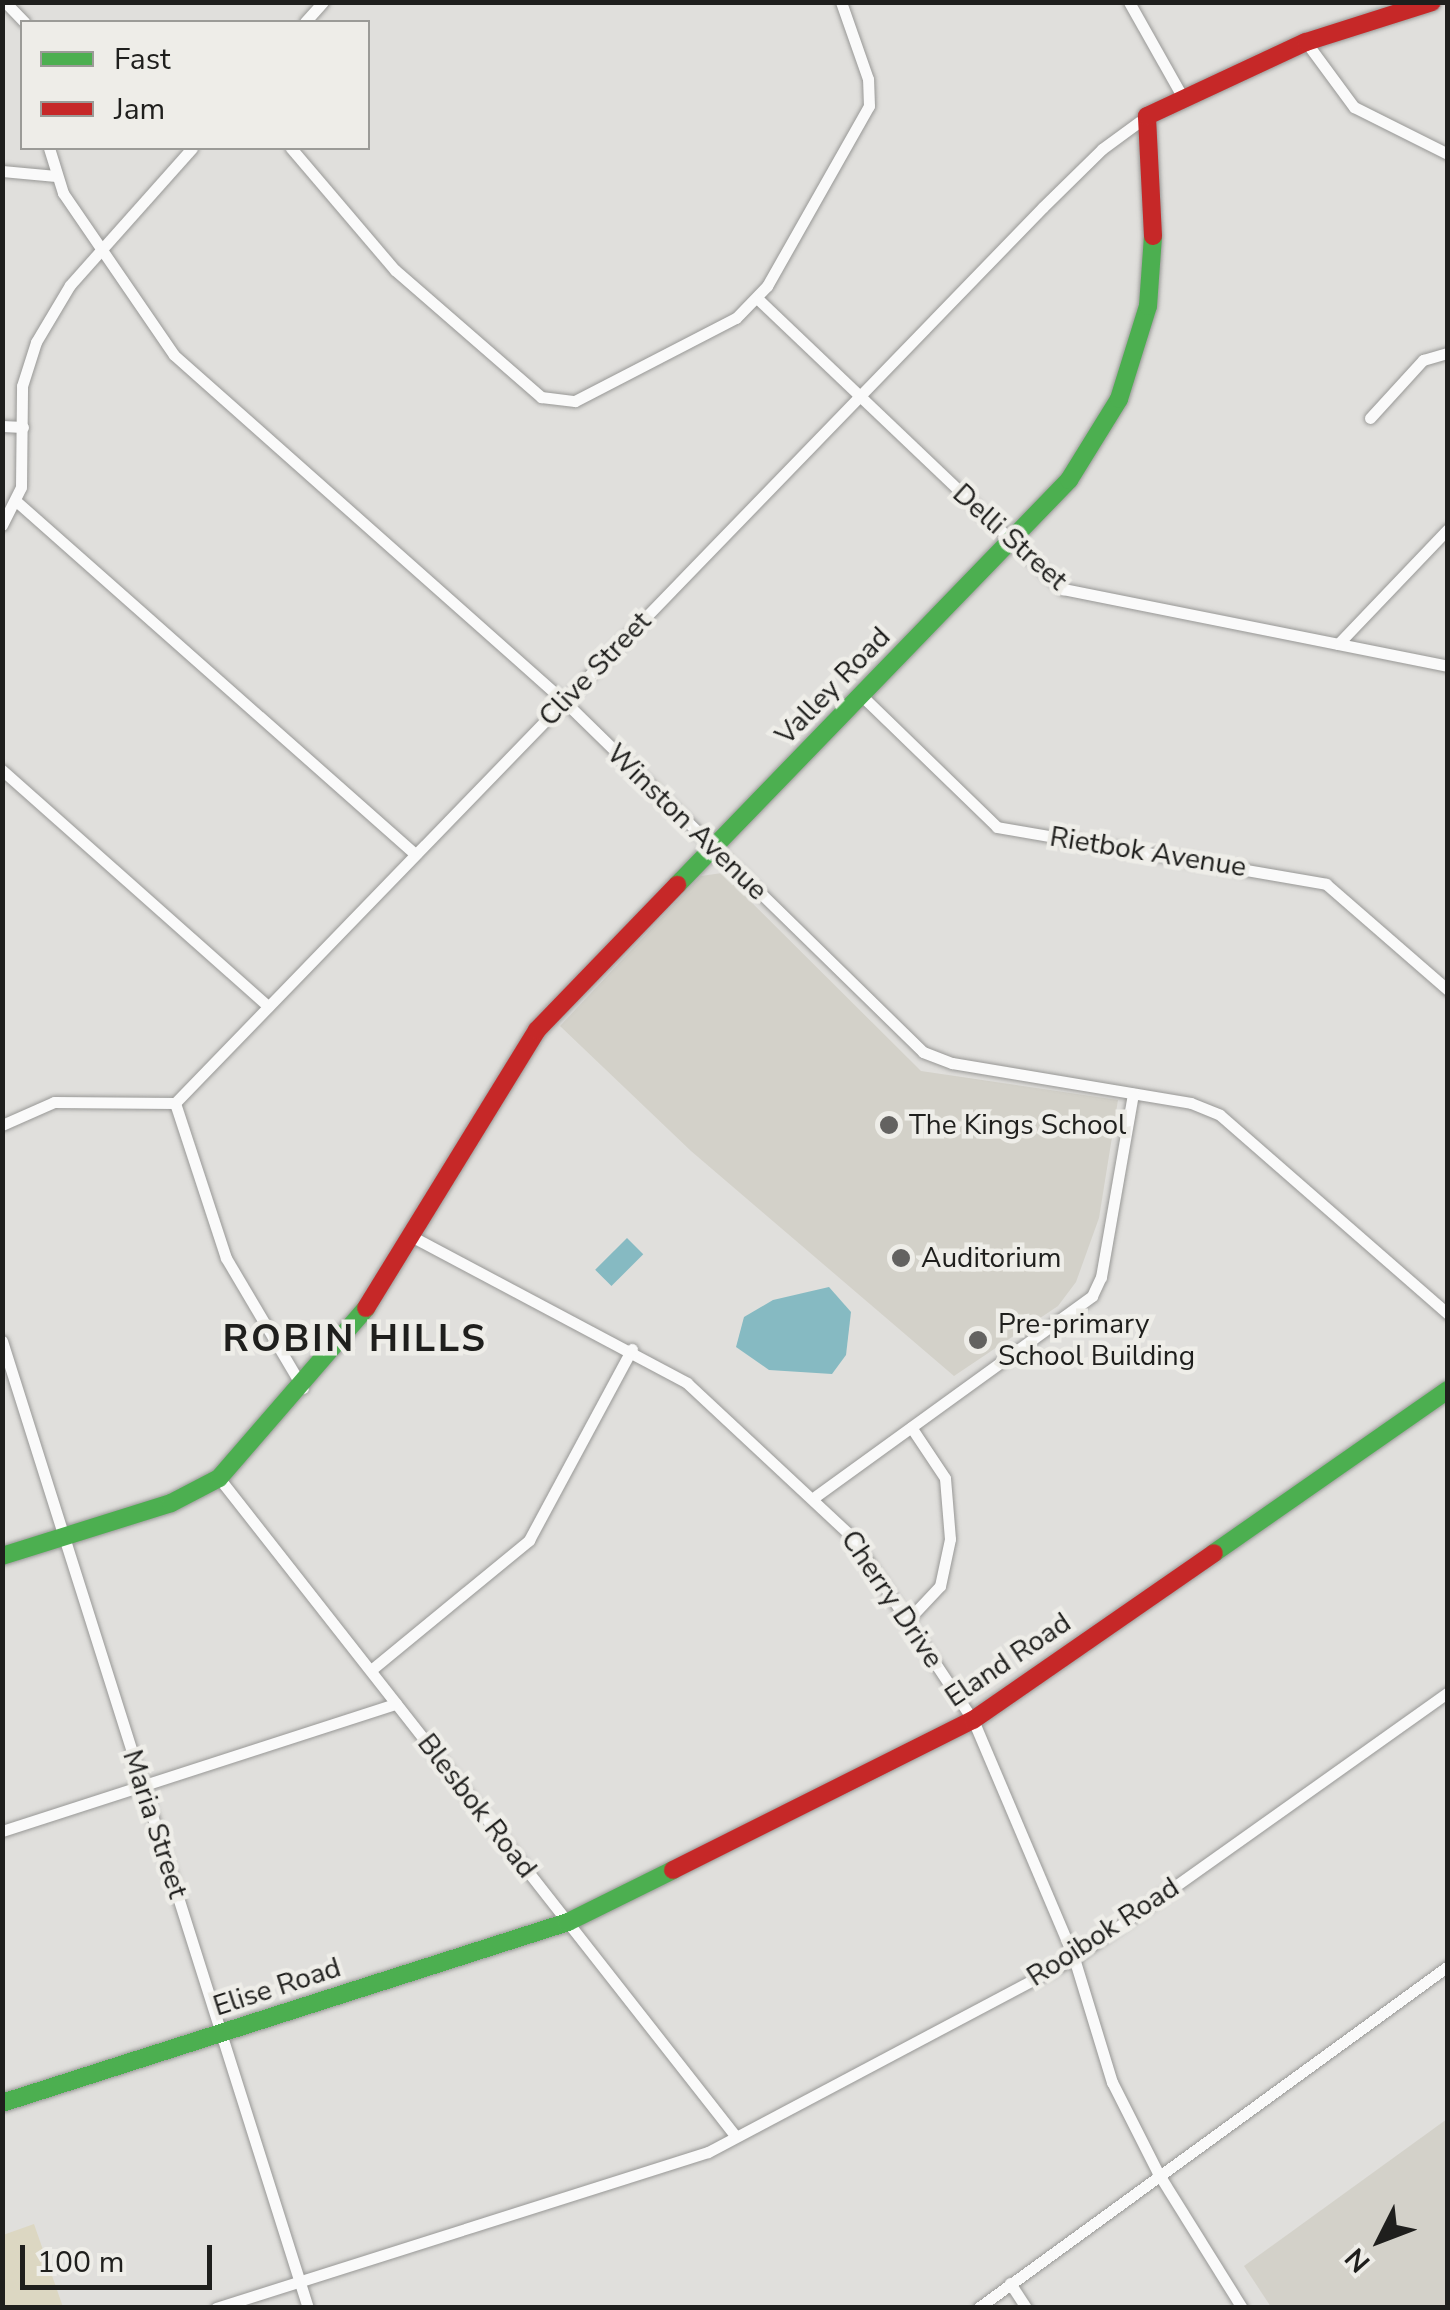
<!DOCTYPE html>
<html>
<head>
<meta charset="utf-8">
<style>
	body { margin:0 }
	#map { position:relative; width:1450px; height:2310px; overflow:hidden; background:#e0dfdc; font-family:"Nunito Sans",sans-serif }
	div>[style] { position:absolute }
	.built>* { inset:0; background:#d3d1c9 }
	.green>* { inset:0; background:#dcd7c2 }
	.water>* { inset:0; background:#86bac2; transform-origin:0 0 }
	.roads { filter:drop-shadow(0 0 2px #989896) drop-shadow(0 0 2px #989896) }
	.street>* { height:11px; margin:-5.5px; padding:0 5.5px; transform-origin:5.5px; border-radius:5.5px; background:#fafafa }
	.fast>* { height:18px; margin:-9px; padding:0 9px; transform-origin:9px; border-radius:9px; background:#4caf50 }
	.jam>* { height:18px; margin:-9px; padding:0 9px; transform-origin:9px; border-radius:9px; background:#c62828 }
	.dots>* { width:28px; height:28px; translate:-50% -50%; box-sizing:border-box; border:5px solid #eeede8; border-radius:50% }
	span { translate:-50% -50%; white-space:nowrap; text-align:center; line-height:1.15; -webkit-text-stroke:9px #eeede8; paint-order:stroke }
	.street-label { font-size:28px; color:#1f1f1d }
	.poi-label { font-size:28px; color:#1f1f1d }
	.left { translate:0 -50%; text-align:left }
	.district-label { font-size:38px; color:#1f1f1d; font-weight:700; letter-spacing:2.5px }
	.frame { position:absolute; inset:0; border:5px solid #1f1f1d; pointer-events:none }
	.legend { position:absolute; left:20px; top:20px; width:350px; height:130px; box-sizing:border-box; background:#eeede8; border:2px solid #9b9b97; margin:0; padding:12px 18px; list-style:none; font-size:30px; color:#1f1f1d }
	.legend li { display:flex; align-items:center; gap:20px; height:50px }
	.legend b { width:50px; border:2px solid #9b9b97 }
	.north { position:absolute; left:1330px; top:2190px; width:100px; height:100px; -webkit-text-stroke:8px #eeede8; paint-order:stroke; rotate:228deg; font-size:28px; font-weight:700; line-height:40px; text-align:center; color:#1f1f1d }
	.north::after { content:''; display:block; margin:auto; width:35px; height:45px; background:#1f1f1d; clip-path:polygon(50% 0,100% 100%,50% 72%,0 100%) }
	.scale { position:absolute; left:20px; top:2245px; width:192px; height:45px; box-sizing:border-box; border:5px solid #1f1f1d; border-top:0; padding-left:12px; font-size:30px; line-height:35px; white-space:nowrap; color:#1f1f1d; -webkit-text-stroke:8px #eeede8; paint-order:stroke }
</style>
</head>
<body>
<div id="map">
	<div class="built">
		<div style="clip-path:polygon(722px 873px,921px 1071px,1118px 1100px,1099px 1218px,1076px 1282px,1058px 1306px,954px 1376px,691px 1151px,560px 1026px,701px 876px)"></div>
		<div style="clip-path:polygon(1447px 2119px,1447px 2307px,1271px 2307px,1244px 2266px)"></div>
	</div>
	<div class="green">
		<div style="clip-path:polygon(34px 2224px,63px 2307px,3px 2307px,3px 2235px)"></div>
	</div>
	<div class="water">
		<div style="left:627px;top:1238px;width:23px;height:45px;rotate:45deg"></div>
		<div style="clip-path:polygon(829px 1287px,851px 1312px,846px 1355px,832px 1374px,769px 1370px,736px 1347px,744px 1317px,773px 1300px)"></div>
	</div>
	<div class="roads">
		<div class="street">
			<div style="left:5px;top:2px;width:28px;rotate:46deg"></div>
			<div style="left:1129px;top:2px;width:108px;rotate:60.6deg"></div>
			<div style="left:305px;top:22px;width:27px;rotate:-48deg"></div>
			<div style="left:1306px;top:42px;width:81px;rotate:53.6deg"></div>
			<div style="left:1354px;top:107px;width:105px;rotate:26.6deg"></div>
			<div style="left:49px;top:148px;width:47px;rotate:72.7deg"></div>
			<div style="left:63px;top:193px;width:196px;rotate:55.6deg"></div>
			<div style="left:174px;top:355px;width:521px;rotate:41.58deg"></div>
			<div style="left:564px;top:701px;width:502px;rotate:44.35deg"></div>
			<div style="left:923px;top:1052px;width:31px;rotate:21deg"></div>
			<div style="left:952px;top:1063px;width:242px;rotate:9.5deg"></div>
			<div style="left:1191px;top:1103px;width:31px;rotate:22deg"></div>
			<div style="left:1220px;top:1115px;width:303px;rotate:41.1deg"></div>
			<div style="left:291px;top:148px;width:160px;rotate:49.6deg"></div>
			<div style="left:395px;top:270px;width:194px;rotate:41deg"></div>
			<div style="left:541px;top:397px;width:34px;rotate:7deg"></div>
			<div style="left:575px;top:401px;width:181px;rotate:-27.3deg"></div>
			<div style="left:736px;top:318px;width:45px;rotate:-45.9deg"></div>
			<div style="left:767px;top:286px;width:207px;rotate:-60.5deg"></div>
			<div style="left:869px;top:106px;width:27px;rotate:-92deg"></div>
			<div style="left:868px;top:79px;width:82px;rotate:-109.3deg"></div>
			<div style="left:2px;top:171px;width:54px;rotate:5.3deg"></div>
			<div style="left:758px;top:299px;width:421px;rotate:43.6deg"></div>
			<div style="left:1063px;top:589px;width:393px;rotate:11.3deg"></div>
			<div style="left:1370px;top:418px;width:79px;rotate:-47.6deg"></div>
			<div style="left:1423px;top:360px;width:26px;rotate:-16deg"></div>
			<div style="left:2px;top:426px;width:21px;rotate:3deg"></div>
			<div style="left:16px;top:501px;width:533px;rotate:41.5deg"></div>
			<div style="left:2px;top:525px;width:42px;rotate:-63.4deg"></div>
			<div style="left:21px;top:487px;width:101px;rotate:-89.4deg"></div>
			<div style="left:22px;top:386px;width:46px;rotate:-72.3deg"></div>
			<div style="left:36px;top:342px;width:66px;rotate:-59.2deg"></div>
			<div style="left:70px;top:285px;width:183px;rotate:-48.3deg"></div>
			<div style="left:1338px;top:644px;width:159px;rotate:-46.3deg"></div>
			<div style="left:862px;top:696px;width:188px;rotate:44.1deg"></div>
			<div style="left:997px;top:827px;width:334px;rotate:9.8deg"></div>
			<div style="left:1326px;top:884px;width:162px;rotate:41deg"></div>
			<div style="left:2px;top:770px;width:356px;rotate:41.6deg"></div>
			<div style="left:175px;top:1103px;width:163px;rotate:71.8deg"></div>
			<div style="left:226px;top:1258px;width:151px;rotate:59.4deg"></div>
			<div style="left:2px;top:1125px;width:57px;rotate:-23.9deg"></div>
			<div style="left:54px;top:1102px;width:121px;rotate:0.5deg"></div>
			<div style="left:175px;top:1103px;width:1247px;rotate:-45.91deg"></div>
			<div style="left:1043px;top:207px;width:83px;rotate:-44.5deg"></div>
			<div style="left:1102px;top:149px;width:56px;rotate:-36.3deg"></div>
			<div style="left:409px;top:1235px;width:315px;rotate:28deg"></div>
			<div style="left:687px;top:1383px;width:224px;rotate:43deg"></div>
			<div style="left:851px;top:1536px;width:221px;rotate:56.5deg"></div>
			<div style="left:973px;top:1720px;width:259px;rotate:67deg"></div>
			<div style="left:1074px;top:1958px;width:130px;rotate:73deg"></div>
			<div style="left:1112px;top:2082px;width:102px;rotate:63.2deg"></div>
			<div style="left:1158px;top:2173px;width:159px;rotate:58.1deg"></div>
			<div style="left:2px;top:1341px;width:1014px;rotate:72.44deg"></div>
			<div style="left:219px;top:1478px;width:834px;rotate:51.87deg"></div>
			<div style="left:816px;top:1496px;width:341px;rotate:-35.9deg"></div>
			<div style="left:1092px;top:1296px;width:21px;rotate:-65deg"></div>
			<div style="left:1101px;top:1277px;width:186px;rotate:-80.1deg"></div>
			<div style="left:907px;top:1621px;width:48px;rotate:-46.7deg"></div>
			<div style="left:940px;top:1586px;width:48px;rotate:-78deg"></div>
			<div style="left:950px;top:1539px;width:61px;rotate:-94.7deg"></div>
			<div style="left:945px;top:1478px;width:61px;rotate:-123.7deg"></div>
			<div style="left:371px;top:1670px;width:205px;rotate:-39.4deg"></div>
			<div style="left:529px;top:1540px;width:217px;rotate:-61.7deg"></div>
			<div style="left:2px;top:1831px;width:414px;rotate:-17.9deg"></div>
			<div style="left:1010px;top:2283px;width:30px;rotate:57deg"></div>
			<div style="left:216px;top:2308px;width:516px;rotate:-17.59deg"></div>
			<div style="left:708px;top:2152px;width:414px;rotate:-27.9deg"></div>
			<div style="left:1074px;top:1958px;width:459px;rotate:-35.4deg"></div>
			<div style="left:978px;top:2308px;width:581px;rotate:-36.04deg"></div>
		</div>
		<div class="fast">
			<div style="left:677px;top:885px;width:564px;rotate:-45.93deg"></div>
			<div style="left:1069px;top:480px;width:95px;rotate:-58.3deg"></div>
			<div style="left:1119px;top:399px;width:97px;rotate:-72.7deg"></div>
			<div style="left:1148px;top:306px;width:70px;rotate:-85.9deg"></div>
			<div style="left:1214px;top:1553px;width:285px;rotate:-34.9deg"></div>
			<div style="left:2px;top:1556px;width:177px;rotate:-17.4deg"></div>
			<div style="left:171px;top:1503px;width:54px;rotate:-27.5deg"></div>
			<div style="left:219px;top:1478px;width:225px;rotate:-49.1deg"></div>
			<div style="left:2px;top:2103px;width:594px;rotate:-17.73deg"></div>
			<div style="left:568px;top:1922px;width:117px;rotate:-26.3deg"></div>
		</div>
		<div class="jam">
			<div style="left:1153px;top:236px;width:120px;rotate:-92.9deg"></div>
			<div style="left:1147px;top:116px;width:175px;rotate:-25deg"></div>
			<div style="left:1306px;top:42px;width:132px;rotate:-17.6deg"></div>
			<div style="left:366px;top:1308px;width:326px;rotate:-58.4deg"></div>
			<div style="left:537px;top:1030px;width:202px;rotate:-46deg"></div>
			<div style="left:673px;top:1870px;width:335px;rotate:-26.6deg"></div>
			<div style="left:973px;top:1720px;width:293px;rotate:-34.7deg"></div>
		</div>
	</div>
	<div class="dots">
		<div style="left:889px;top:1125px;background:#636260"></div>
		<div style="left:901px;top:1258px;background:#636260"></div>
		<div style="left:978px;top:1340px;background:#636260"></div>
	</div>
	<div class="street-label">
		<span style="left:1010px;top:537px;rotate:42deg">Delli Street</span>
		<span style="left:595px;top:669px;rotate:-46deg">Clive Street</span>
		<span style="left:833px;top:686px;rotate:-46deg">Valley Road</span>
		<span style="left:687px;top:822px;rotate:44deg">Winston Avenue</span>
		<span style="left:1148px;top:852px;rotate:9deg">Rietbok Avenue</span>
		<span style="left:892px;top:1599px;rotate:56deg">Cherry Drive</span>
		<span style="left:1008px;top:1660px;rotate:-34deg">Eland Road</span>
		<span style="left:477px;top:1806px;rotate:52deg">Blesbok Road</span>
		<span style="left:155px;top:1824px;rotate:72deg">Maria Street</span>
		<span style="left:1103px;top:1932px;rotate:-33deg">Rooibok Road</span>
		<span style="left:277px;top:1987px;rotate:-18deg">Elise Road</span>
	</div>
	<div class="poi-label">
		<span class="left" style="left:909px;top:1125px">The Kings School</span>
		<span class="left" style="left:921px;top:1258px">Auditorium</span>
		<span class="left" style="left:998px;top:1340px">Pre-primary<br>School Building</span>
	</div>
	<div class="district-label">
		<span style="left:355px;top:1339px">ROBIN HILLS</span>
	</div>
	<div class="frame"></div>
	<ul class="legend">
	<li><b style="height:12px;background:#4caf50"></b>Fast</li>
	<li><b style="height:12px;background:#c62828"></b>Jam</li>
	</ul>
	<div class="north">N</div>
	<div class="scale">100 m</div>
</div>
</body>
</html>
